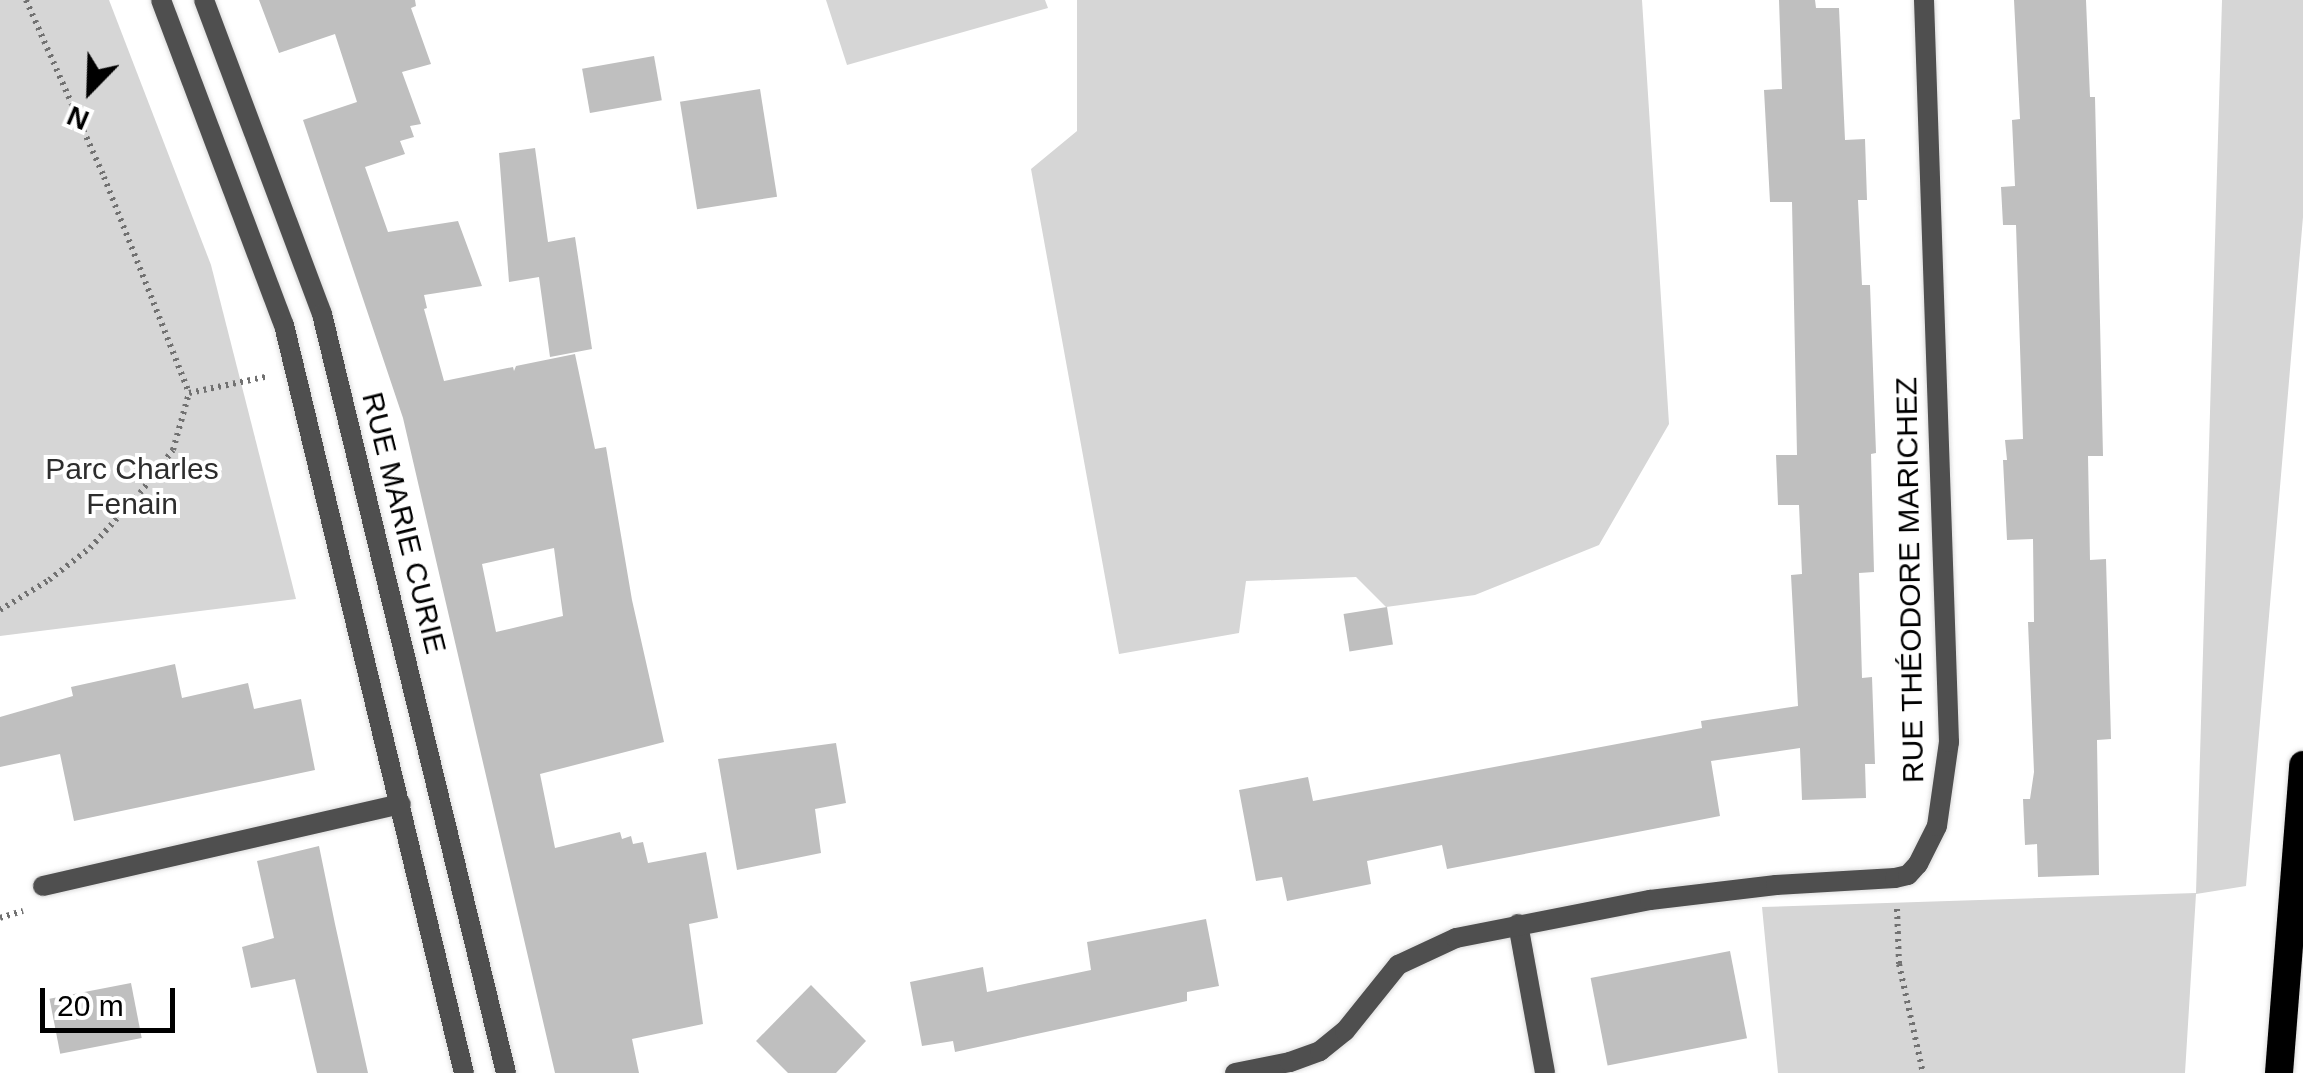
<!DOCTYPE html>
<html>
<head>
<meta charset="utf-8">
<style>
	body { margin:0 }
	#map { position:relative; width:2303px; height:1073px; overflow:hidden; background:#fff; font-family:Helvetica,sans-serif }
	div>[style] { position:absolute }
	.green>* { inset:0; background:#d6d6d6 }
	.building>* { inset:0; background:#bfbfbf; transform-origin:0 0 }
	.path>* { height:6px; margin-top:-3px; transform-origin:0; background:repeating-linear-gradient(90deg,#717171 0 2.5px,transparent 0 7.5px) }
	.roads { filter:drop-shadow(0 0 2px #dbdbdb) drop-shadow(0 0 2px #dbdbdb) }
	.minor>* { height:20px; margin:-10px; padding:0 10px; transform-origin:10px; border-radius:10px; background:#4f4f4f }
	.tertiary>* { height:20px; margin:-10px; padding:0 10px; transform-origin:10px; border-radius:10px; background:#4f4f4f }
	.trunk>* { height:28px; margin:-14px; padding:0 14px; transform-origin:14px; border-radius:14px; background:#000 }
	span { translate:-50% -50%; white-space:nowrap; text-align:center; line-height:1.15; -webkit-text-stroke:8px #fff; paint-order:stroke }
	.park-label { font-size:30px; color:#2d2d2d }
	.street-label { font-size:30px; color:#000 }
	.north { position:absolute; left:40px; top:40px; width:100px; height:100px; -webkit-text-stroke:8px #fff; paint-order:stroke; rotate:203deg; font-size:28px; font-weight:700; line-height:40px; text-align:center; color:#000 }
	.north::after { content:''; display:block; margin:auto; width:35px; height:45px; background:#000; clip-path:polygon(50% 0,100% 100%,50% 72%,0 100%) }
	.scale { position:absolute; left:40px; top:988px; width:135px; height:45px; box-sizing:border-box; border:5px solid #000; border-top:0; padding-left:12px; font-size:30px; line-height:35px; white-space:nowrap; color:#000; -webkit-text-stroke:8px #fff; paint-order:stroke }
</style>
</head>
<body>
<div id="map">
	<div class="green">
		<div style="clip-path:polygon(0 0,109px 0,211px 265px,296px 599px,0 636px)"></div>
		<div style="clip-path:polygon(826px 0,1045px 0,1048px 8px,847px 65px)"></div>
		<div style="clip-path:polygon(1077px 0,1642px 0,1669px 424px,1599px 545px,1475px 595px,1386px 607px,1356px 577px,1246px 581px,1239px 633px,1119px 654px,1031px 169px,1077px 131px)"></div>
		<div style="clip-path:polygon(2222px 0,2303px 0,2303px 217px,2246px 886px,2196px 894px,2185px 1073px,1778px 1073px,1762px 907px,2196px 893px)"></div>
	</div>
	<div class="building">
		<div style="clip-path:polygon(evenodd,259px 0,415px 0,416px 6px,411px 8px,431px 64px,402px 72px,421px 124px,410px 126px,414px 137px,400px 141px,405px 154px,365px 167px,388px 232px,458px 221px,482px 286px,424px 295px,427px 308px,424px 309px,444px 381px,513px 367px,514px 371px,516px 366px,575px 354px,595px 449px,606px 447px,632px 600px,664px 742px,540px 774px,555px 848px,620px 832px,622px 839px,631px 836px,633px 844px,643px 842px,648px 863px,706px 852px,718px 918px,689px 924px,703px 1024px,632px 1039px,639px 1073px,555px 1073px,403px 418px,303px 120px,357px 102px,335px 34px,279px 53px,259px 0,554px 548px,563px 616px,496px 632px,482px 564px,554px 548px)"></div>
		<div style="clip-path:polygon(1779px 0,1815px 0,1816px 8px,1839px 8px,1845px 140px,1865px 139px,1867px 200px,1858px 200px,1862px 285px,1870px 285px,1876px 453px,1871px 454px,1874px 572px,1859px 573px,1862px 678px,1872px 677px,1875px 764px,1865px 764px,1866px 798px,1802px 800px,1800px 748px,1711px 761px,1720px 816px,1447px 869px,1442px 845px,1367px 861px,1371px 884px,1287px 901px,1282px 877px,1256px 881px,1239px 790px,1308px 777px,1313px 801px,1702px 728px,1701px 721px,1798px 706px,1791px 575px,1802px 574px,1799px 505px,1778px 505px,1776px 455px,1797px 455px,1792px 202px,1770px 202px,1764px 90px,1782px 89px)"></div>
		<div style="clip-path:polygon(2014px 0,2086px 0,2090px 97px,2095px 97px,2103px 456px,2088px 456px,2090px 560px,2106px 559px,2111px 739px,2097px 740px,2099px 875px,2038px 877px,2037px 844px,2025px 845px,2023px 799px,2030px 799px,2034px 772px,2028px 622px,2034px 622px,2033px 539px,2007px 540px,2003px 460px,2007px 460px,2005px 440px,2023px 439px,2016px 225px,2003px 225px,2001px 187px,2015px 186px,2012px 120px,2020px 119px)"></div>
		<div style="left:654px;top:56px;width:45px;height:73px;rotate:80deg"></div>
		<div style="left:760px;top:89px;width:109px;height:81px;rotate:81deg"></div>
		<div style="clip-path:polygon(535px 148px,548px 242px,575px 237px,592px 349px,550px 357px,539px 277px,509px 282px,499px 153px)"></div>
		<div style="left:1387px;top:607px;width:38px;height:44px;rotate:81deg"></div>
		<div style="clip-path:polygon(175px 664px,182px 698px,248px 683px,254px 709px,301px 699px,315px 770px,74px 821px,60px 754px,0 767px,0 717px,73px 696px,71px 687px)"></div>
		<div style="clip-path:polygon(836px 743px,846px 803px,815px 809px,821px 853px,737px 870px,718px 759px)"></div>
		<div style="clip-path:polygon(319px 846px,335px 924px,368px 1073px,317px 1073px,295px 979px,251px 988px,242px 947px,274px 938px,257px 861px)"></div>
		<div style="clip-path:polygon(1206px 919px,1219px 986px,1187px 992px,1187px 1001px,955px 1052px,953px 1041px,922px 1046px,910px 982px,983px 967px,987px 992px,1091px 970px,1087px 942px)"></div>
		<div style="left:1730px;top:951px;width:89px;height:142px;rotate:79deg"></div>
		<div style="left:131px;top:983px;width:56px;height:83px;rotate:79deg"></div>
		<div style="clip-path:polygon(811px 985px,866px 1041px,836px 1073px,788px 1073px,756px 1041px)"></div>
	</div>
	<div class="path">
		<div style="left:26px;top:0;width:193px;rotate:66.2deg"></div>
		<div style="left:104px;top:177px;width:232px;rotate:68.5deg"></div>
		<div style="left:0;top:610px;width:57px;rotate:-31.5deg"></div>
		<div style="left:49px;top:580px;width:52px;rotate:-38deg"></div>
		<div style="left:90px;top:548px;width:74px;rotate:-47.7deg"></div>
		<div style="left:140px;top:493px;width:54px;rotate:-52.5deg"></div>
		<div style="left:173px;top:450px;width:59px;rotate:-74.3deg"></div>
		<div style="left:189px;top:393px;width:78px;rotate:-11.9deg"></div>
		<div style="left:1897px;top:909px;width:55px;rotate:87.9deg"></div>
		<div style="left:1899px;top:964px;width:112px;rotate:77.6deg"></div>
		<div style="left:0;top:918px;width:24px;rotate:-17deg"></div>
	</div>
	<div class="roads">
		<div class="minor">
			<div style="left:43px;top:886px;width:367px;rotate:-12.9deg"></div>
			<div style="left:1518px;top:924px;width:151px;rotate:79.7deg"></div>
			<div style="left:1235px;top:1073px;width:56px;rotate:-11.3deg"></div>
			<div style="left:1290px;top:1062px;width:32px;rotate:-20deg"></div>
			<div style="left:1320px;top:1051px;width:32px;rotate:-39deg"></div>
			<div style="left:1345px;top:1031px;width:85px;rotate:-51.2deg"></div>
			<div style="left:1398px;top:965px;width:64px;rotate:-25deg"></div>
			<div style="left:1456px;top:938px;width:198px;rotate:-11.1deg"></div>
			<div style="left:1650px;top:900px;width:127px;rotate:-6.8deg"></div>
			<div style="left:1776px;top:885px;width:119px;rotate:-3.4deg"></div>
			<div style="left:1895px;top:878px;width:13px;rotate:-13deg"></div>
			<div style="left:1908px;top:875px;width:15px;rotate:-48deg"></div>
			<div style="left:1918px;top:864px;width:42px;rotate:-63.4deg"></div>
			<div style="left:1937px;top:826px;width:85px;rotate:-81.9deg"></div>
			<div style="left:1949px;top:742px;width:742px;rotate:-91.93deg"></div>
		</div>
		<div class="tertiary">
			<div style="left:161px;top:0;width:347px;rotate:69.3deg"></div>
			<div style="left:284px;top:325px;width:769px;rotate:76.47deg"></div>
			<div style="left:204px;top:0;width:335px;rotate:69.4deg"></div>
			<div style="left:322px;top:314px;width:781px;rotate:76.37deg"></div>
		</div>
		<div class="trunk">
			<div style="left:2279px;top:1073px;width:309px;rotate:-85.5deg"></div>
		</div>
	</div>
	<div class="park-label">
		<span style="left:132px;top:486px">Parc Charles<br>Fenain</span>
	</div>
	<div class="street-label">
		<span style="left:404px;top:523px;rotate:76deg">RUE MARIE CURIE</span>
		<span style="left:1910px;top:580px;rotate:-91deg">RUE THÉODORE MARICHEZ</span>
	</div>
	<div class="north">N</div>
	<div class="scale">20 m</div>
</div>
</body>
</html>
